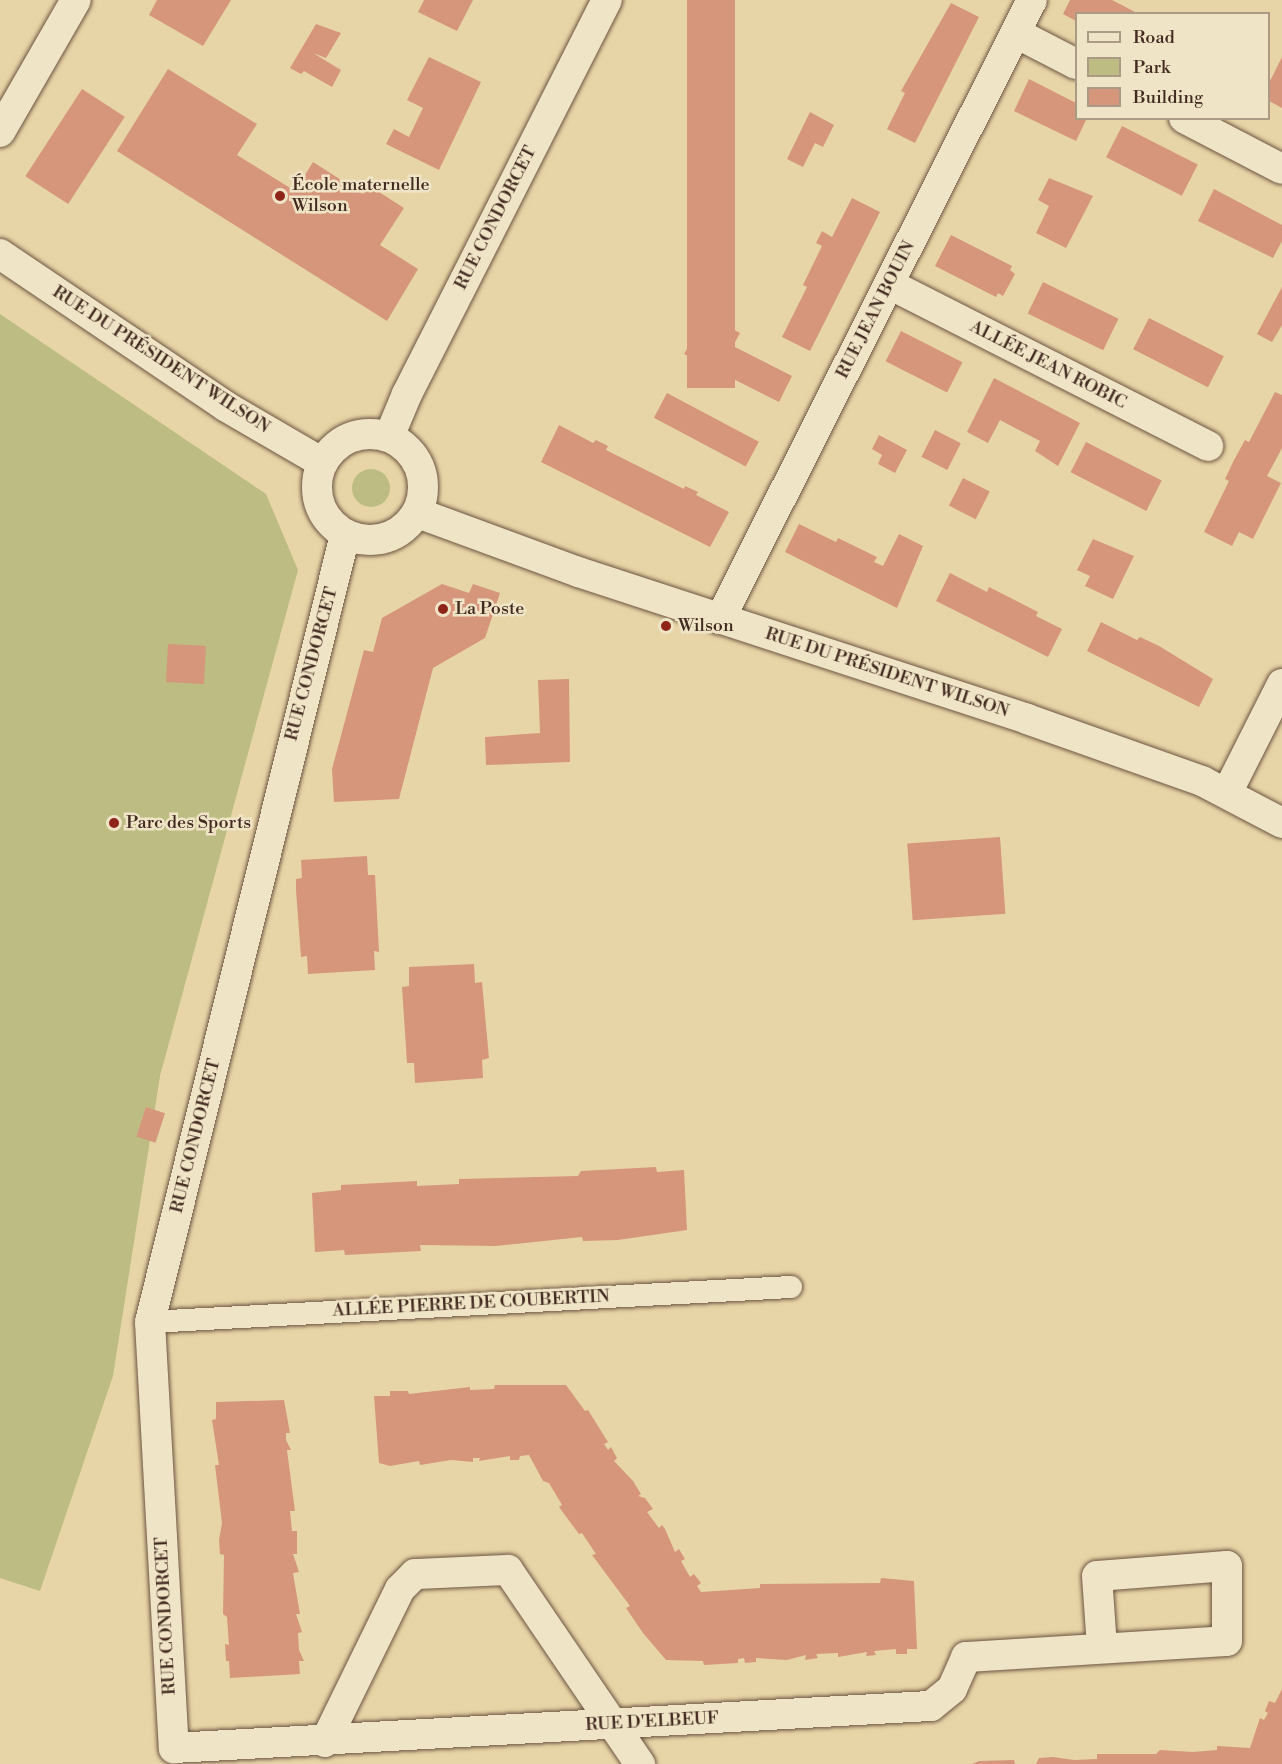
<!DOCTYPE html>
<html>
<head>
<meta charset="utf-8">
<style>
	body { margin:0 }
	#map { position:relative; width:1282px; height:1764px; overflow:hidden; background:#e8d5a7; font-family:"Libre Bodoni",serif }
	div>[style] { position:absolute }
	.green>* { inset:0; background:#bcbc83 }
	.round { border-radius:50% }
	.building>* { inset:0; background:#d5967c; transform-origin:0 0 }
	.roads { filter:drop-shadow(0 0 2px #6c5542) drop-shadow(0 0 2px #6c5542) }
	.pedestrian>* { height:22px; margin:-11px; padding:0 11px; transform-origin:11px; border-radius:11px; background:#f0e4c6 }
	.minor>* { height:30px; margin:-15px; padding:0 15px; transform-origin:15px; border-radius:15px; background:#f0e4c6 }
	.minor>.ring { margin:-15px; padding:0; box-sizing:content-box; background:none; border:30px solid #f0e4c6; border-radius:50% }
	.dots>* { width:16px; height:16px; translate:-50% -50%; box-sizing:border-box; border:3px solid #f0e4c6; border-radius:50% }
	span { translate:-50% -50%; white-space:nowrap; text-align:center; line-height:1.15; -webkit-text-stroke:5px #f0e4c6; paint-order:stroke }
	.poi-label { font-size:18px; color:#432a20 }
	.left { translate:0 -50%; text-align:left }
	.street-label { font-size:18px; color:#432a20 }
	.legend { position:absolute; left:1075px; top:12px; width:195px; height:108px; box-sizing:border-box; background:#f0e4c6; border:2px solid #ab9a84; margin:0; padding:8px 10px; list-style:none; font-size:18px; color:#432a20 }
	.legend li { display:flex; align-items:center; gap:12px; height:30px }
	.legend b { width:30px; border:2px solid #ab9a84 }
</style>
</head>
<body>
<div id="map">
	<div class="green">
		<div style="clip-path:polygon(0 314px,266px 494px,298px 570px,160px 1076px,113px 1376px,40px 1591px,0 1578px)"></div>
		<div class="round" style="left:352px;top:469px;width:38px;height:38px"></div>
	</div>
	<div class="building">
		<div style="clip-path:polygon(157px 0,231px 0,203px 46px,149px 15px)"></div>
		<div style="clip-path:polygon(424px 0,473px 0,457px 31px,418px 12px)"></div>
		<div style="left:687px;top:0;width:48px;height:388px"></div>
		<div style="clip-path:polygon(1070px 0,1112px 0,1139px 14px,1076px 14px,1076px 21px,1063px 14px)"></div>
		<div style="clip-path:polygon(951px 3px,979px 17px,915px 143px,887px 129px,905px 93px,901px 91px)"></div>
		<div style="clip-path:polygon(316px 24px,341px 33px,326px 58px,313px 53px,341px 70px,332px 87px,304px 71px,301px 74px,290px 68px)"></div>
		<div style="clip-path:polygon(429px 57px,481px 82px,439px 170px,386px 144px,394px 129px,409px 137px,423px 108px,407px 100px)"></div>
		<div style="clip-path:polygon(1282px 57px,1282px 108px,1269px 101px,1269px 83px)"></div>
		<div style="clip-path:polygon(168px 69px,257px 124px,237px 155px,295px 191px,313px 162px,363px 194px,368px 185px,404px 208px,380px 245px,418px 269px,387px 321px,117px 151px)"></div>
		<div style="clip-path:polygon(1029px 79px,1076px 103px,1076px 118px,1087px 118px,1076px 141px,1014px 111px)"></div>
		<div style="left:82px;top:89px;width:51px;height:104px;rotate:33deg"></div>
		<div style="clip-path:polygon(810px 112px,834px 125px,823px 147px,815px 143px,803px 167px,787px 159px)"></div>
		<div style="left:1122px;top:126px;width:85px;height:35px;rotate:27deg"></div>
		<div style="clip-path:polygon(1049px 178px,1093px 196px,1066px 248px,1036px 233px,1049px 206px,1038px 200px)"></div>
		<div style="clip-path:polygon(1214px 189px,1282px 225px,1282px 241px,1273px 258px,1198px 221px)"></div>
		<div style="clip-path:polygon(852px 198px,880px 212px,810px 351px,782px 337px,807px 287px,803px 285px,822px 246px,816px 243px,822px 231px,832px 237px)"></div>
		<div style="clip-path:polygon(951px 235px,1012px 266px,1010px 270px,1015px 274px,1003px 296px,998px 293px,996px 297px,935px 266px)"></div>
		<div style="left:1043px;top:282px;width:84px;height:35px;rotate:26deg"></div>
		<div style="clip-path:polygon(1282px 287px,1282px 325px,1272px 342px,1257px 334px)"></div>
		<div style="clip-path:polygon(711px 307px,722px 312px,718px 321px,740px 333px,733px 346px,792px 376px,779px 402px,684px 354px)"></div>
		<div style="left:1149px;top:318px;width:84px;height:35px;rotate:27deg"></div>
		<div style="left:901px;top:331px;width:69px;height:34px;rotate:27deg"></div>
		<div style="clip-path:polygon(994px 378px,1080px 423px,1058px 466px,1035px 451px,1040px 441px,1000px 420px,988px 443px,967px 432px)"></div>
		<div style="clip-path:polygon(1275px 392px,1282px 395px,1282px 448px,1267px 476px,1281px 483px,1253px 539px,1239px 532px,1232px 546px,1204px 532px,1229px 481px,1225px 479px,1234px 460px,1245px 440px,1249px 442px)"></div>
		<div style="left:667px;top:393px;width:104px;height:28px;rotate:28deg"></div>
		<div style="clip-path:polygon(559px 425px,593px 443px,596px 440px,608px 446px,606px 450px,684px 489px,685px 486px,698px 492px,696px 495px,729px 512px,710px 547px,541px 462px)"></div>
		<div style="left:935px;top:430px;width:29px;height:30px;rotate:27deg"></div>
		<div style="clip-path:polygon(879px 435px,907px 450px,895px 473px,878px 464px,882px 455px,872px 449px)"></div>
		<div style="left:1086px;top:442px;width:85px;height:34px;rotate:27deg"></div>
		<div style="left:963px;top:478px;width:30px;height:31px;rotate:27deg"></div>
		<div style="clip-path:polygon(799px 524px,836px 542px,838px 538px,877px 557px,874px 562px,883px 566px,899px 534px,923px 546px,897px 608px,785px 552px)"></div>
		<div style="clip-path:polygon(1093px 539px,1134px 556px,1113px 599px,1085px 586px,1090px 576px,1077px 570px)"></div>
		<div style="clip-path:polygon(950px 573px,987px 592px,989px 587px,1038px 612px,1036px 616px,1062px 629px,1048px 657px,936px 601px)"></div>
		<div style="clip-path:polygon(442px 584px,469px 593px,473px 584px,500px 593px,485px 638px,433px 668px,399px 799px,334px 802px,332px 769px,364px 650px,373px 652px,382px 618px)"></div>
		<div style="clip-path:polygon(1101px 622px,1137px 640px,1140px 637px,1159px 646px,1213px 679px,1199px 707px,1087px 651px)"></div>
		<div style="left:168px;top:644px;width:38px;height:38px;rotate:3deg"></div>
		<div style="clip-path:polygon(569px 679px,570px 762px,486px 765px,485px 737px,540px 733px,538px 680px)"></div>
		<div style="left:1000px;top:837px;width:77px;height:93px;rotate:86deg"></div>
		<div style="clip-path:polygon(367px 856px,368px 875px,375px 875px,379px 952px,374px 951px,375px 970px,308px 974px,307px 956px,301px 957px,296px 890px,296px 879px,302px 878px,301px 860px)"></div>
		<div style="clip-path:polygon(474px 964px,475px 983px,482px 982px,489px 1058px,482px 1060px,483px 1078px,415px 1083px,414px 1063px,407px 1063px,402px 987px,409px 986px,409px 967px)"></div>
		<div style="left:146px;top:1107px;width:20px;height:31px;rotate:18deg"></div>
		<div style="clip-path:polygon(656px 1167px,657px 1172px,684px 1170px,687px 1230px,618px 1240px,583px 1241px,582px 1237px,496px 1246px,420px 1245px,421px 1251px,345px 1255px,344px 1250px,315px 1252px,312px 1193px,341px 1190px,341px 1185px,417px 1181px,417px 1186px,459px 1184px,459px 1179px,578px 1176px,581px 1171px)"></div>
		<div style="clip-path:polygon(495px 1385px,566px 1385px,585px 1411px,588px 1410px,608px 1442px,604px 1444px,608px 1450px,611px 1447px,617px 1458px,614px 1461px,633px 1481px,641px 1494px,638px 1496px,645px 1498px,653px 1509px,647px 1512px,659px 1528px,662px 1525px,665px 1529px,675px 1552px,679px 1549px,685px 1559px,681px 1561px,690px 1577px,694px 1574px,701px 1583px,697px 1586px,701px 1592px,760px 1588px,760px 1584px,880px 1583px,881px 1578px,914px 1581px,917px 1649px,907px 1649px,907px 1654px,896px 1654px,896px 1649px,874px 1651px,876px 1655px,866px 1656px,867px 1652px,838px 1657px,838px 1653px,816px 1654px,818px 1658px,805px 1660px,806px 1655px,787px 1660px,756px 1658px,756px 1662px,745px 1663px,744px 1658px,738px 1659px,738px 1663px,704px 1665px,703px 1661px,666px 1660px,643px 1633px,626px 1608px,630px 1606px,592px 1555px,596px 1554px,582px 1533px,579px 1534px,559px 1507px,562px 1505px,549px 1483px,543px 1481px,529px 1455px,520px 1456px,519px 1460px,510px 1460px,510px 1456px,479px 1461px,480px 1458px,473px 1458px,473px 1462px,451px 1460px,420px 1465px,419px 1461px,390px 1466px,379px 1463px,374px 1396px,390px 1396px,390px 1391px,408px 1391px,409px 1394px,470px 1387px,470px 1390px,494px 1389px)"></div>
		<div style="clip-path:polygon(284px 1400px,290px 1433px,286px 1433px,286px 1440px,291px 1450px,287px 1450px,295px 1511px,290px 1511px,292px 1531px,297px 1531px,297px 1554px,293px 1554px,299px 1572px,293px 1573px,300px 1614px,296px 1614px,302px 1632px,298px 1633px,299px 1650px,304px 1661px,299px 1661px,300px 1674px,230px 1678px,229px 1661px,226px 1661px,225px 1644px,229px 1645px,227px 1617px,223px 1614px,224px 1555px,220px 1554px,219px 1540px,222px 1523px,215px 1465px,219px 1465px,212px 1420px,216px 1419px,216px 1402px)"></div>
		<div style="clip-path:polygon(1282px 1689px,1282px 1764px,1036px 1764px,1039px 1758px,1053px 1757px,1074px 1760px,1097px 1759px,1097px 1754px,1156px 1754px,1160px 1750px,1193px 1752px,1217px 1750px,1217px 1746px,1250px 1748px,1260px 1718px,1264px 1720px,1268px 1713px,1265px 1711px,1269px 1701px,1275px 1703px)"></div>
		<div style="clip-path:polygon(1014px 1760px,1015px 1764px,972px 1764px,979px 1761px)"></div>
	</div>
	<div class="roads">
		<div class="pedestrian">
			<div style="left:150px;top:1322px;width:642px;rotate:-3.13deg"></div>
		</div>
		<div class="minor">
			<div style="left:1016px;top:33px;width:68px;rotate:27.3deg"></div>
			<div style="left:1184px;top:118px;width:110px;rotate:27.5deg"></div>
			<div style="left:0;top:132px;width:152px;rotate:-60.1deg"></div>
			<div style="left:0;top:254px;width:272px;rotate:34deg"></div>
			<div style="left:225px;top:406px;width:113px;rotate:30.2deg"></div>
			<div style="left:889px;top:284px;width:358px;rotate:26.9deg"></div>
			<div class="ring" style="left:317px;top:434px;width:76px;height:76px"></div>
			<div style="left:389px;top:437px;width:47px;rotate:-67.3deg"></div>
			<div style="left:407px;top:394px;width:442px;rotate:-63.1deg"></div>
			<div style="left:418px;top:513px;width:171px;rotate:20.2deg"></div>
			<div style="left:578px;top:572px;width:472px;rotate:18.1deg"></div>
			<div style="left:1027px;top:719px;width:186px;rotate:19.5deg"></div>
			<div style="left:1202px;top:781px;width:90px;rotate:27.7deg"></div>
			<div style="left:345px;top:535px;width:811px;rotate:103.92deg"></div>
			<div style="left:150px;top:1322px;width:427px;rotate:86.8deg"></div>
			<div style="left:174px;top:1748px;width:758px;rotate:-3.18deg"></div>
			<div style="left:931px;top:1706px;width:27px;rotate:-39deg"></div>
			<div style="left:952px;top:1689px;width:35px;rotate:-66deg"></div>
			<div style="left:966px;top:1657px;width:261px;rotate:-3.5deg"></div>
			<div style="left:1227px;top:1641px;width:75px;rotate:-90deg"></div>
			<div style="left:1227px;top:1566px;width:130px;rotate:175.6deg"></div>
			<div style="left:1097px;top:1576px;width:71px;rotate:86deg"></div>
			<div style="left:720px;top:619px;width:693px;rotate:-63.25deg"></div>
			<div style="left:1227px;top:793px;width:122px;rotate:-63.2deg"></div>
			<div style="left:325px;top:1742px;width:170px;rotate:-63.9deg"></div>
			<div style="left:400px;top:1589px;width:21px;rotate:-45deg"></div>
			<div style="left:415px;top:1574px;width:93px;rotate:-2.5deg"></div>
			<div style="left:508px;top:1570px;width:235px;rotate:55.8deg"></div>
		</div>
	</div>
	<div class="dots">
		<div style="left:280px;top:196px;background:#8f2418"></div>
		<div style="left:443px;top:609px;background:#8f2418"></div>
		<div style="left:666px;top:626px;background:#8f2418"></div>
		<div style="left:114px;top:823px;background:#8f2418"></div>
	</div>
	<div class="poi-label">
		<span class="left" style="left:292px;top:196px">École maternelle<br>Wilson</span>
		<span class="left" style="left:455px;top:609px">La Poste</span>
		<span class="left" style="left:678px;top:626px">Wilson</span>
		<span class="left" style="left:126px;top:823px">Parc des Sports</span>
	</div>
	<div class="street-label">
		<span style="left:496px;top:218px;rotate:-63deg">RUE CONDORCET</span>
		<span style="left:876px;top:310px;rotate:-63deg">RUE JEAN BOUIN</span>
		<span style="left:161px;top:360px;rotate:33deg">RUE DU PRÉSIDENT WILSON</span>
		<span style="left:1048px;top:365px;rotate:27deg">ALLÉE JEAN ROBIC</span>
		<span style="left:312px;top:664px;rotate:-75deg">RUE CONDORCET</span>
		<span style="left:887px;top:673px;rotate:18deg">RUE DU PRÉSIDENT WILSON</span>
		<span style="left:196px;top:1136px;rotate:-76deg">RUE CONDORCET</span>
		<span style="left:471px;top:1304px;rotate:-3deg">ALLÉE PIERRE DE COUBERTIN</span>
		<span style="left:166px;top:1616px;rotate:-93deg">RUE CONDORCET</span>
		<span style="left:652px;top:1722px;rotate:-3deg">RUE D'ELBEUF</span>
	</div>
	<ul class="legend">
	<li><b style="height:8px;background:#f0e4c6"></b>Road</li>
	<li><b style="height:16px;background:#bcbc83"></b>Park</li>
	<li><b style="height:16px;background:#d5967c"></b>Building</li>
	</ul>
</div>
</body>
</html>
